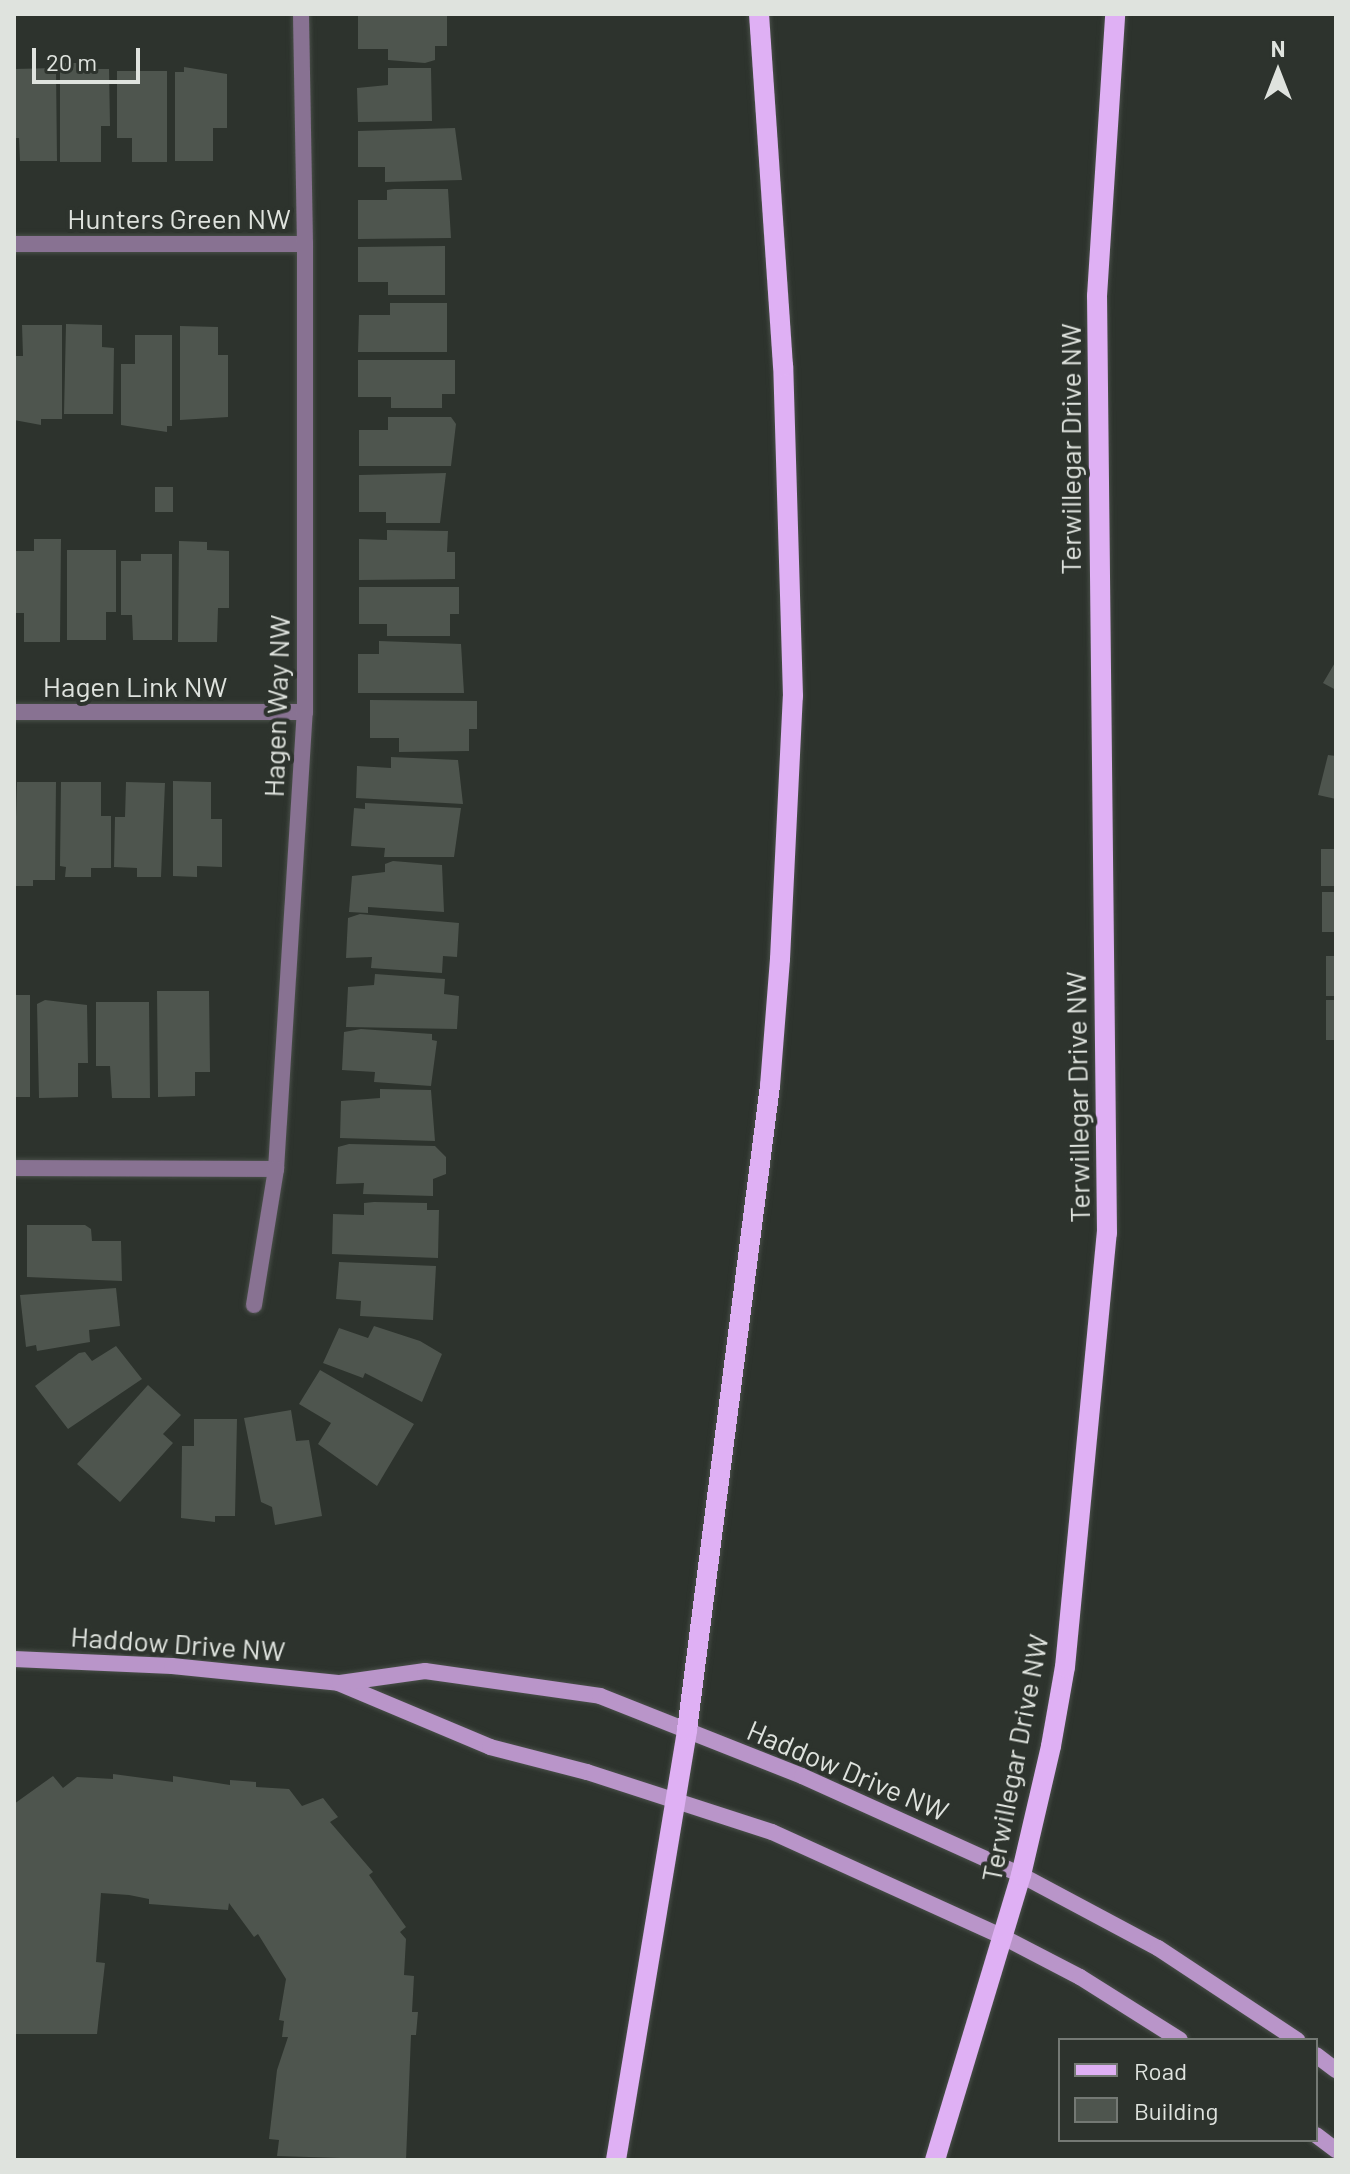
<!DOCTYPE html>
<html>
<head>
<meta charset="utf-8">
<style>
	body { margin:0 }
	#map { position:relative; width:1350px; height:2174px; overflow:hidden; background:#2d332d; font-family:Barlow,sans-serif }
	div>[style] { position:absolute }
	.building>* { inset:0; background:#4e554e; transform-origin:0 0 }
	.roads { filter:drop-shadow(0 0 2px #494f49) drop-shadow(0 0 2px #494f49) }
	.street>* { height:16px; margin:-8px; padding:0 8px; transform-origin:8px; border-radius:8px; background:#887292 }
	.secondary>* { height:16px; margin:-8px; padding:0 8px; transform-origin:8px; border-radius:8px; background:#b995c9 }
	.primary>* { height:20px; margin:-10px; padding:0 10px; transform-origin:10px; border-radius:10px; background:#dfb0f4 }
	span { translate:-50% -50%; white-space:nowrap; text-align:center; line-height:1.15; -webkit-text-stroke:8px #2d332d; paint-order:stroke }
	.street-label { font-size:28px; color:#dfe3de }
	.frame { position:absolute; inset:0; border:16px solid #dfe3de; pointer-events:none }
	.legend { position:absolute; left:1058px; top:2038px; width:260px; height:104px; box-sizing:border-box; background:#2d332d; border:2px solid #747974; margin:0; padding:10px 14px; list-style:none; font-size:24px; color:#dfe3de }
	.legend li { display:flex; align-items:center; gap:16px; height:40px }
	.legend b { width:40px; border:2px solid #747974 }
	.north { position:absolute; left:1238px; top:32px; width:80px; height:80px; -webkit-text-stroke:6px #2d332d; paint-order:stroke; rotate:0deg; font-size:22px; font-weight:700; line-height:32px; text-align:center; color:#dfe3de }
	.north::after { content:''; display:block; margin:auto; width:28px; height:36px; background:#dfe3de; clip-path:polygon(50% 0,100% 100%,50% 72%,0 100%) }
	.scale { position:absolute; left:32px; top:48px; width:108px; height:36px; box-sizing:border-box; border:4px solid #dfe3de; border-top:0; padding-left:10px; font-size:24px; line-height:28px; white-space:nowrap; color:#dfe3de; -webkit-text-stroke:6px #2d332d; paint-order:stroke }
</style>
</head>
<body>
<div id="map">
	<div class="building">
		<div style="clip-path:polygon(358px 14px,447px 14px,447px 46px,435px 46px,435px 60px,425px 63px,388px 60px,388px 49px,358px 49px)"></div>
		<div style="clip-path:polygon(60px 63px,92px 63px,92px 69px,109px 69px,110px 126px,101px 126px,101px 162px,60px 162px)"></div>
		<div style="clip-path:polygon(184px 67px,227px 74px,227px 128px,213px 128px,213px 161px,175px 161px,175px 72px,184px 72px)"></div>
		<div style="clip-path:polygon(56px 68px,57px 161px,20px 161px,19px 138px,14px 138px,14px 69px)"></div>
		<div style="clip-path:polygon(388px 68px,431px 68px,432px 121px,358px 122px,357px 88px,388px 85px)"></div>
		<div style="clip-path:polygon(117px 71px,167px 71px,167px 162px,132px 162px,132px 138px,117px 138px)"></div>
		<div style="clip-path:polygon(455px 128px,462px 180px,385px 182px,385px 167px,358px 167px,358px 131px)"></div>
		<div style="clip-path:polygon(448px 189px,451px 238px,358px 239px,358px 200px,387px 200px,387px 190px,394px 189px)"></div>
		<div style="clip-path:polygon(445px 246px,445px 295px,388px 295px,388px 282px,358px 282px,358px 247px)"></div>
		<div style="clip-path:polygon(390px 303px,447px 303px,447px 352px,358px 352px,359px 315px,390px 315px)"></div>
		<div style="clip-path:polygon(66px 324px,102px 325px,102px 347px,114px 348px,113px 414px,64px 414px)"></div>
		<div style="clip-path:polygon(22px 325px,62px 325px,62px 419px,41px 419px,41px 425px,14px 420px,14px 356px,23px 356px)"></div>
		<div style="clip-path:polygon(180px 326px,218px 327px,218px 355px,228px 355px,228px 417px,180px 420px)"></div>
		<div style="clip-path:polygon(135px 335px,172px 335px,172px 426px,167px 426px,167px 432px,121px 425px,121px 364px,135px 364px)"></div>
		<div style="clip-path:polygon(358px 360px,455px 360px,455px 394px,442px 394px,442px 408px,391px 408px,391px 397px,358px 397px)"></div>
		<div style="clip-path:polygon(388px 417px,451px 417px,456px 424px,451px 466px,359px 466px,359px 430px,388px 430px)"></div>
		<div style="clip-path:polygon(446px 473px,440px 523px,386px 523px,386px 512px,359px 512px,359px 475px)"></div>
		<div style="left:155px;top:487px;width:18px;height:25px"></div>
		<div style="clip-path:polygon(387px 530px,448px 531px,447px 552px,455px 552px,455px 579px,359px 580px,359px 539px,387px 540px)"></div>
		<div style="clip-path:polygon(34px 539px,61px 539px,60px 642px,24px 642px,24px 613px,14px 613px,14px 551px,34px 551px)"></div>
		<div style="clip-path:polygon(179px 541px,207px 542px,207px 550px,229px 551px,229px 608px,218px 608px,217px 642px,178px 642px)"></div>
		<div style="clip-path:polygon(67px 550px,116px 550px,116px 612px,106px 612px,106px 640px,67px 640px)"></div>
		<div style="clip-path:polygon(141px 554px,172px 554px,172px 640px,133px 640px,132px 615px,121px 615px,121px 561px,141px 561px)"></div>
		<div style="clip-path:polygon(359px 587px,459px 587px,459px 614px,450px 614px,450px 636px,387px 636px,387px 624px,359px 624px)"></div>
		<div style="clip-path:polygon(379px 641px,461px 644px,464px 693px,358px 693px,358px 654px,379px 654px)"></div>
		<div style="clip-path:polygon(1336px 661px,1336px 690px,1323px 683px)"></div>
		<div style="clip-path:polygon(370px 700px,477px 701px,477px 729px,469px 729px,469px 751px,399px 752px,399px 738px,370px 738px)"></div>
		<div style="clip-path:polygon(1328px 755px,1336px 756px,1336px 799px,1318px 795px)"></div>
		<div style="clip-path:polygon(391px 757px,458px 760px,463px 804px,356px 798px,357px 766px,391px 768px)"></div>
		<div style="clip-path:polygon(173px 781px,211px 782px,211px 819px,222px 819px,222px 867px,197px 866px,197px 877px,173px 876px)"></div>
		<div style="clip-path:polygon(17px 782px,56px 782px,55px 880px,33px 880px,33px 886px,14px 886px)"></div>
		<div style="clip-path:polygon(61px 782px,101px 782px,101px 816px,111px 816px,111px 868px,91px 868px,91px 877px,65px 877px,66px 867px,60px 866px)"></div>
		<div style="clip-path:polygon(126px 782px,165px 783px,161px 877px,137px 877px,137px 868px,114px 867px,115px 817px,125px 817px)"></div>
		<div style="clip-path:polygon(365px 803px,461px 808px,454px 857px,384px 857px,385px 848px,351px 846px,354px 808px,365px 809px)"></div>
		<div style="left:1321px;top:849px;width:15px;height:37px"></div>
		<div style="clip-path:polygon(393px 861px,442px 865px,444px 912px,368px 907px,368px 913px,349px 912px,352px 876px,385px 872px,385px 864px)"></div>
		<div style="left:1322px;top:892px;width:14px;height:40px"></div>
		<div style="clip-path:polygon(360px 914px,459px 923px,457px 957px,443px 956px,442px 973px,371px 968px,372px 957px,346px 958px,348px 918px)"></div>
		<div style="left:1326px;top:956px;width:10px;height:40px"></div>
		<div style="clip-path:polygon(375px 974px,445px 979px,444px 994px,459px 996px,457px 1029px,346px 1027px,348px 987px,374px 985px)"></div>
		<div style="clip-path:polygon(157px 991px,209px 991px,210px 1072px,195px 1072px,195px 1096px,158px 1097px)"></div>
		<div style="left:14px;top:995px;width:16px;height:102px"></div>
		<div style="clip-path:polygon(45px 1000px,87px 1005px,88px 1063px,78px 1063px,78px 1097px,39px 1098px,37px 1004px)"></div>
		<div style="left:1326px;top:1000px;width:10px;height:40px"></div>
		<div style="clip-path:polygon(96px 1002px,149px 1002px,150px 1098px,112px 1098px,110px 1066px,96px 1066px)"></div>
		<div style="clip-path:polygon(361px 1029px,432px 1034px,432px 1040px,437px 1041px,431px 1086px,374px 1082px,375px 1072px,342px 1070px,344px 1032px)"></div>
		<div style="clip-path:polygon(380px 1089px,431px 1090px,435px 1141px,340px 1138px,341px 1101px,380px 1098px)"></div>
		<div style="clip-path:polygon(349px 1144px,435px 1146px,446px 1157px,446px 1174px,433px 1179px,433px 1196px,363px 1194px,364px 1183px,336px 1184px,338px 1147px)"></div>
		<div style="clip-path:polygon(374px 1202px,427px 1203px,427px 1210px,439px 1210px,438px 1258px,332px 1254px,333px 1214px,364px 1215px,364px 1203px)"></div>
		<div style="clip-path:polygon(27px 1225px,85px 1225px,91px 1229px,92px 1241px,121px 1241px,122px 1281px,27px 1277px)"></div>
		<div style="clip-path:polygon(339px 1262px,436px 1266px,433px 1320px,360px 1316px,361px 1301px,336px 1299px)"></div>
		<div style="clip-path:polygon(116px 1288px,120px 1326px,89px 1330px,90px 1342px,37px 1351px,36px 1345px,26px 1347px,20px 1295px)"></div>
		<div style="clip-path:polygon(374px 1326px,420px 1341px,442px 1354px,422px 1402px,365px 1373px,363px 1378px,323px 1363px,339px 1328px,368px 1338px)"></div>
		<div style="clip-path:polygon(116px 1346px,142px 1379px,68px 1429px,35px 1386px,79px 1353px,85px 1352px,92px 1361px)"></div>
		<div style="clip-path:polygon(320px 1370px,414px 1424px,377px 1486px,318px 1444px,331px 1423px,299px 1404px)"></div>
		<div style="clip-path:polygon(148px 1385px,181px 1415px,163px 1434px,173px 1443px,120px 1502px,77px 1464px)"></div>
		<div style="clip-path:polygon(291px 1410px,296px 1441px,309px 1440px,322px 1516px,275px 1525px,272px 1507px,261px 1502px,244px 1418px)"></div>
		<div style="clip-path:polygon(194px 1419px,237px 1419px,235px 1516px,215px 1516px,215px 1522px,181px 1518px,182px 1446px,194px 1446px)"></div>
		<div style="clip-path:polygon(113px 1774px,173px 1782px,173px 1776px,230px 1785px,230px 1780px,256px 1782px,256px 1787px,289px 1789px,302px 1806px,323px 1798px,338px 1817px,330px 1822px,373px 1872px,369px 1875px,406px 1927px,400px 1932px,406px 1939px,404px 1975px,414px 1976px,412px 2012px,418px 2012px,416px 2035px,411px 2035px,406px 2160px,277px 2156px,279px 2140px,269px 2139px,277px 2070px,288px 2037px,282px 2037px,284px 2021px,279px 2020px,286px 1979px,258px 1934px,254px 1937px,229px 1903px,228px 1910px,149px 1904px,149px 1899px,129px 1895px,101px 1893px,96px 1962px,105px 1963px,97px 2034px,14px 2034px,14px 1804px,53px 1776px,63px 1788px,77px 1777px,113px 1779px)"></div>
	</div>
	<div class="roads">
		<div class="street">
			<div style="left:14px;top:244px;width:291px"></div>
			<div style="left:305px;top:244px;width:230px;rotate:-91deg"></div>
			<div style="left:14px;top:712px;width:291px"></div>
			<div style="left:14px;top:1168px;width:262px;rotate:0.2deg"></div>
			<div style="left:276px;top:1169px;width:458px;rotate:-86.4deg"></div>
			<div style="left:305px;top:712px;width:468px;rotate:-90deg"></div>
			<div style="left:254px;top:1305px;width:138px;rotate:-80.8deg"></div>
		</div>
		<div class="secondary">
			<div style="left:14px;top:1659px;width:158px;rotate:2.5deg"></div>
			<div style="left:172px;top:1666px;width:167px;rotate:5.8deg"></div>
			<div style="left:338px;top:1683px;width:165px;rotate:22.8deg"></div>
			<div style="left:490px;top:1747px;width:100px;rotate:14.5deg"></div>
			<div style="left:587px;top:1772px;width:194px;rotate:18deg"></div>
			<div style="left:772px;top:1832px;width:254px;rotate:24.4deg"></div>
			<div style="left:1003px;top:1937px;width:87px;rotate:27.5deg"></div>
			<div style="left:1080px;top:1977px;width:118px;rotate:32.2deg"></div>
			<div style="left:340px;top:1683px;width:86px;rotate:-8deg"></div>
			<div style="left:425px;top:1671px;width:177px;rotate:8.1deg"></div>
			<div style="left:600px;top:1696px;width:217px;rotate:21.6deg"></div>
			<div style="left:802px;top:1776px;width:240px;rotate:24.3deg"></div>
			<div style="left:1021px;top:1875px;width:155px;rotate:28.1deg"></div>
			<div style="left:1158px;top:1948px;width:167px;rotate:33.5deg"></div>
			<div style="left:1316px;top:2055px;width:25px;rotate:37deg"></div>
			<div style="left:1316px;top:2135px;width:25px;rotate:37deg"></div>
		</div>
		<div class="primary">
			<div style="left:616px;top:2160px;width:436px;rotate:-80.6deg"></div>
			<div style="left:687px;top:1730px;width:649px;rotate:-82.66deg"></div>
			<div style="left:770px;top:1086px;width:127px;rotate:-85.5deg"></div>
			<div style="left:780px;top:959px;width:263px;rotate:-87.2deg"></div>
			<div style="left:793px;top:696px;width:330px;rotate:-91.7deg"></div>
			<div style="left:783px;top:366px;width:353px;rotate:-93.9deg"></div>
			<div style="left:935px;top:2160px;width:298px;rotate:-73.2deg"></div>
			<div style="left:1021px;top:1875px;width:132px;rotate:-76.9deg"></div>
			<div style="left:1051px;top:1746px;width:80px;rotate:-80deg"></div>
			<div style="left:1065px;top:1667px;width:436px;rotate:-84.5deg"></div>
			<div style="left:1107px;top:1233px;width:937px;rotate:-90.61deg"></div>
			<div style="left:1097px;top:296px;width:283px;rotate:-86.3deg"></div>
		</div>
	</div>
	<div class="street-label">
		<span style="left:179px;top:218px">Hunters Green NW</span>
		<span style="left:1070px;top:449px;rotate:-90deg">Terwillegar Drive NW</span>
		<span style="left:135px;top:686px">Hagen Link NW</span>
		<span style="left:276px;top:706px;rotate:-88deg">Hagen Way NW</span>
		<span style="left:1077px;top:1097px;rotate:-91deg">Terwillegar Drive NW</span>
		<span style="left:178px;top:1643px;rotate:4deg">Haddow Drive NW</span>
		<span style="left:1014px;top:1758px;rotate:-79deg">Terwillegar Drive NW</span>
		<span style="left:848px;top:1770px;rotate:23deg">Haddow Drive NW</span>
	</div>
	<div class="frame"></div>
	<ul class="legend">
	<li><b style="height:10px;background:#dfb0f4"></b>Road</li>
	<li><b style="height:22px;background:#4e554e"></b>Building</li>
	</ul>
	<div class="north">N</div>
	<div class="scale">20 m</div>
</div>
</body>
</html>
